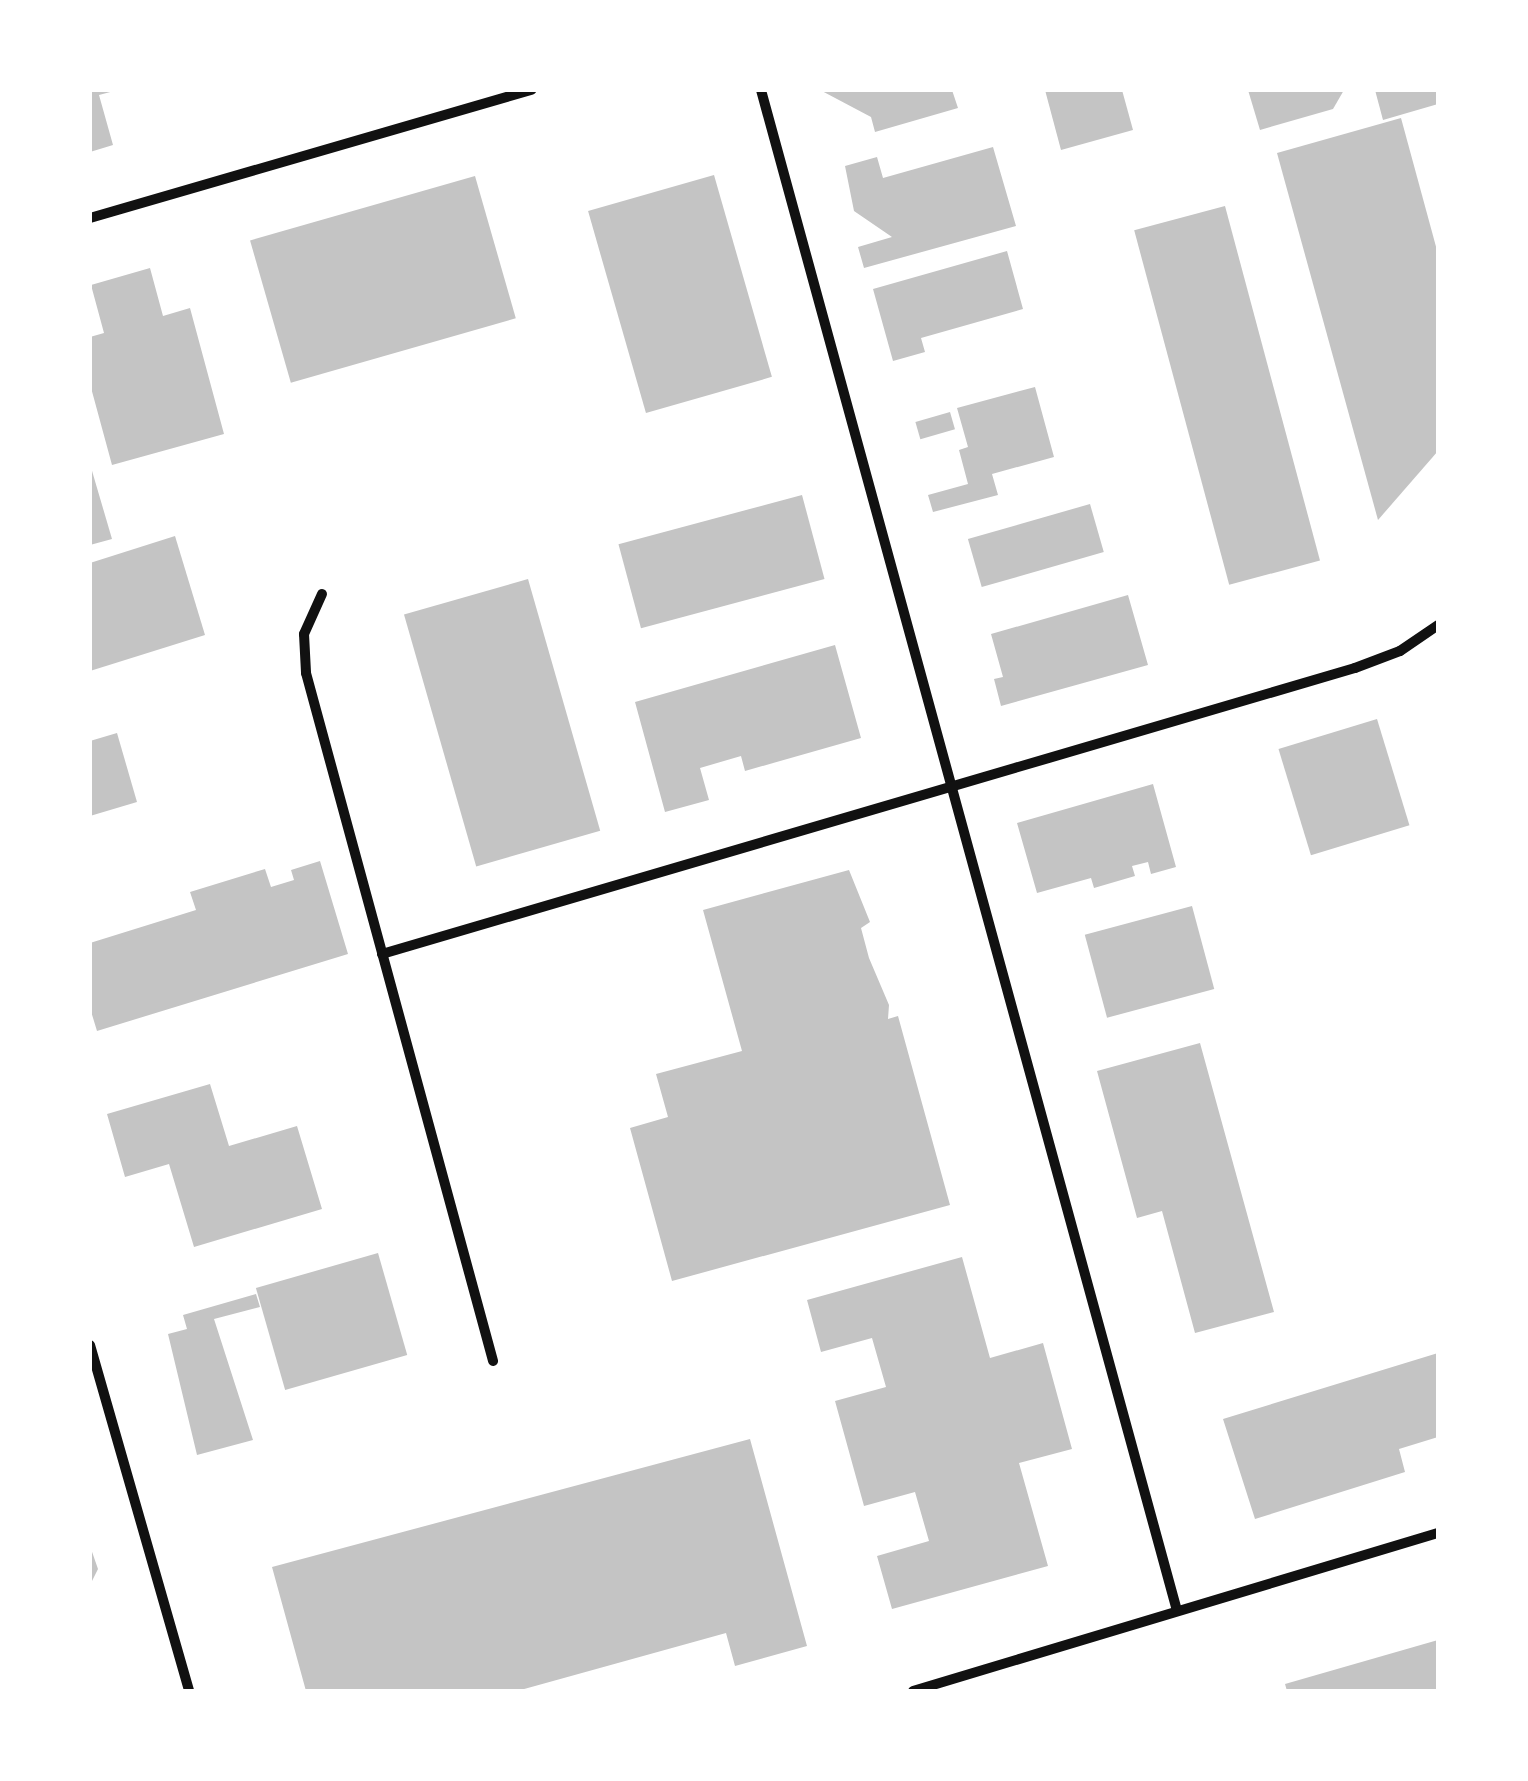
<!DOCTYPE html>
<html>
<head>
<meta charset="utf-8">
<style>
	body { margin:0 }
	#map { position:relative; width:1528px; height:1781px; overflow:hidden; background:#fff; font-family:"Titillium Web",sans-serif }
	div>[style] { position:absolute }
	.building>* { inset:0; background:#c4c4c4; transform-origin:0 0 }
	.minor>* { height:10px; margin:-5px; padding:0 5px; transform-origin:5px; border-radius:5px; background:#111 }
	span { translate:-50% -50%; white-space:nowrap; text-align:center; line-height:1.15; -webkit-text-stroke:8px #fff; paint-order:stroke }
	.frame { position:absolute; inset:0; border:92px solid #fff; pointer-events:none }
</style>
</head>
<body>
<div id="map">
	<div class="building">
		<div style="clip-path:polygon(90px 90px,114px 91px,99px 95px,113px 145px,90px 152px)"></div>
		<div style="clip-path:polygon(820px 90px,952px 90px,958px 108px,875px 132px,871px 117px)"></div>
		<div style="clip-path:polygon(1045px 90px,1122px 90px,1133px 130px,1061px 150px)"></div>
		<div style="clip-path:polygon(1248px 90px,1344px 90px,1333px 109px,1260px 130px)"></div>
		<div style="clip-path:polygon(1375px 90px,1438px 90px,1438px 104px,1383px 120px)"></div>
		<div style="clip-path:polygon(1401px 118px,1438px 254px,1438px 451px,1378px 520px,1277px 153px)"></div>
		<div style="clip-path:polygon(993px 147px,1016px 226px,864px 268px,858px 247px,892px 237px,854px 211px,845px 166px,877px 157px,883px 178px)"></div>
		<div style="left:714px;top:175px;width:210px;height:131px;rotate:74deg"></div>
		<div style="left:475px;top:176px;width:148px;height:234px;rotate:74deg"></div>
		<div style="left:1225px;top:206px;width:367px;height:94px;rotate:75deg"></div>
		<div style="clip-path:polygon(1007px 251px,1023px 309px,921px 338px,925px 352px,893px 361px,873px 289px)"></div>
		<div style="clip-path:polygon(150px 268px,163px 316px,190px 308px,224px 434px,112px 465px,90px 384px,90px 337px,104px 333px,91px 285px)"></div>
		<div style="clip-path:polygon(1035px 387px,1054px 457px,992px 474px,998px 495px,933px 512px,928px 495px,968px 484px,959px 450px,968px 447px,957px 408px)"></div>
		<div style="left:950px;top:412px;width:18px;height:36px;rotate:74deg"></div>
		<div style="clip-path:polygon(90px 464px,112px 539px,90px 545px)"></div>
		<div style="left:802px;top:495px;width:87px;height:190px;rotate:75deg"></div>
		<div style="left:1090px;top:504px;width:50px;height:127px;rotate:74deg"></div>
		<div style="clip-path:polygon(175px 536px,205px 635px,90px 671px,90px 563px)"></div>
		<div style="left:528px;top:579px;width:262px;height:129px;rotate:74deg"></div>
		<div style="clip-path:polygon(1128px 595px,1148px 665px,1001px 706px,994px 679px,1003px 677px,991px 634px)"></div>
		<div style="clip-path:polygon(835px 645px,861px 738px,745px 771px,741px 756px,700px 768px,709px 800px,665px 812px,635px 702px)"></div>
		<div style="left:1377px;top:719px;width:111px;height:103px;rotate:73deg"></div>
		<div style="clip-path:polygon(117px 733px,137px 802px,90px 816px,90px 741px)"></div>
		<div style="clip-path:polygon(1153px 784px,1176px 867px,1151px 874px,1148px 862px,1132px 866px,1135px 876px,1094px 888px,1091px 878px,1037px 893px,1017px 823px)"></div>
		<div style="clip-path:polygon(320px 861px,348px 954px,97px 1031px,90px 1008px,90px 943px,196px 910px,190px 892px,265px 869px,271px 887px,294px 880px,291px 870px)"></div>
		<div style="clip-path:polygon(849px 870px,870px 922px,861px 928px,869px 958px,889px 1005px,888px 1019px,898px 1016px,950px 1205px,672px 1281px,630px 1128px,668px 1117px,656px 1074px,742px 1051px,703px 910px)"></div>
		<div style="left:1192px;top:906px;width:86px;height:111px;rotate:75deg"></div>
		<div style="clip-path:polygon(1200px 1043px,1274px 1312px,1195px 1333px,1162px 1211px,1137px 1218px,1097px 1071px)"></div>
		<div style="clip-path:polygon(210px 1084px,229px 1146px,297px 1126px,322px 1209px,194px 1247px,169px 1164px,125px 1177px,107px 1114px)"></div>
		<div style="left:378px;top:1253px;width:106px;height:127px;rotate:74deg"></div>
		<div style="clip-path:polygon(962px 1257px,990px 1358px,1043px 1343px,1072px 1449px,1019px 1463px,1048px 1566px,892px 1609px,877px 1556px,929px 1541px,915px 1492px,864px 1506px,835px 1401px,886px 1387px,872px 1338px,821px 1352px,807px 1300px)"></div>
		<div style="clip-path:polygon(256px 1294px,260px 1307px,214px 1319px,253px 1440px,197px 1455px,168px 1334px,187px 1329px,183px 1315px)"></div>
		<div style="clip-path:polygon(1438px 1353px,1438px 1437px,1399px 1449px,1405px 1472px,1255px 1519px,1223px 1419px)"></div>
		<div style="clip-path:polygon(750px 1439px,807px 1646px,735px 1666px,726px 1633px,517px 1691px,306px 1691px,272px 1567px)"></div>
		<div style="clip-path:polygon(90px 1546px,98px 1569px,90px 1585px)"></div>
		<div style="clip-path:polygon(1438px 1640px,1438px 1691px,1287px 1691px,1285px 1684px)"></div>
	</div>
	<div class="minor">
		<div style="left:761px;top:90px;width:1577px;rotate:74.7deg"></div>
		<div style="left:90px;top:218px;width:460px;rotate:-16.2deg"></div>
		<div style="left:322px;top:594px;width:44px;rotate:114.2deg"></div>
		<div style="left:304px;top:634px;width:39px;rotate:87deg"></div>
		<div style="left:306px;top:673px;width:713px;rotate:74.79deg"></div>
		<div style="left:382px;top:954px;width:1014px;rotate:-16.38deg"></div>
		<div style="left:1355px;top:668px;width:48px;rotate:-20.7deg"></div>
		<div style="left:1400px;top:651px;width:46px;rotate:-34.4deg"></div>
		<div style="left:90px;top:1345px;width:360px;rotate:74deg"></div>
		<div style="left:913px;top:1691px;width:548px;rotate:-16.75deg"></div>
	</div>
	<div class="frame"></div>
</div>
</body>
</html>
